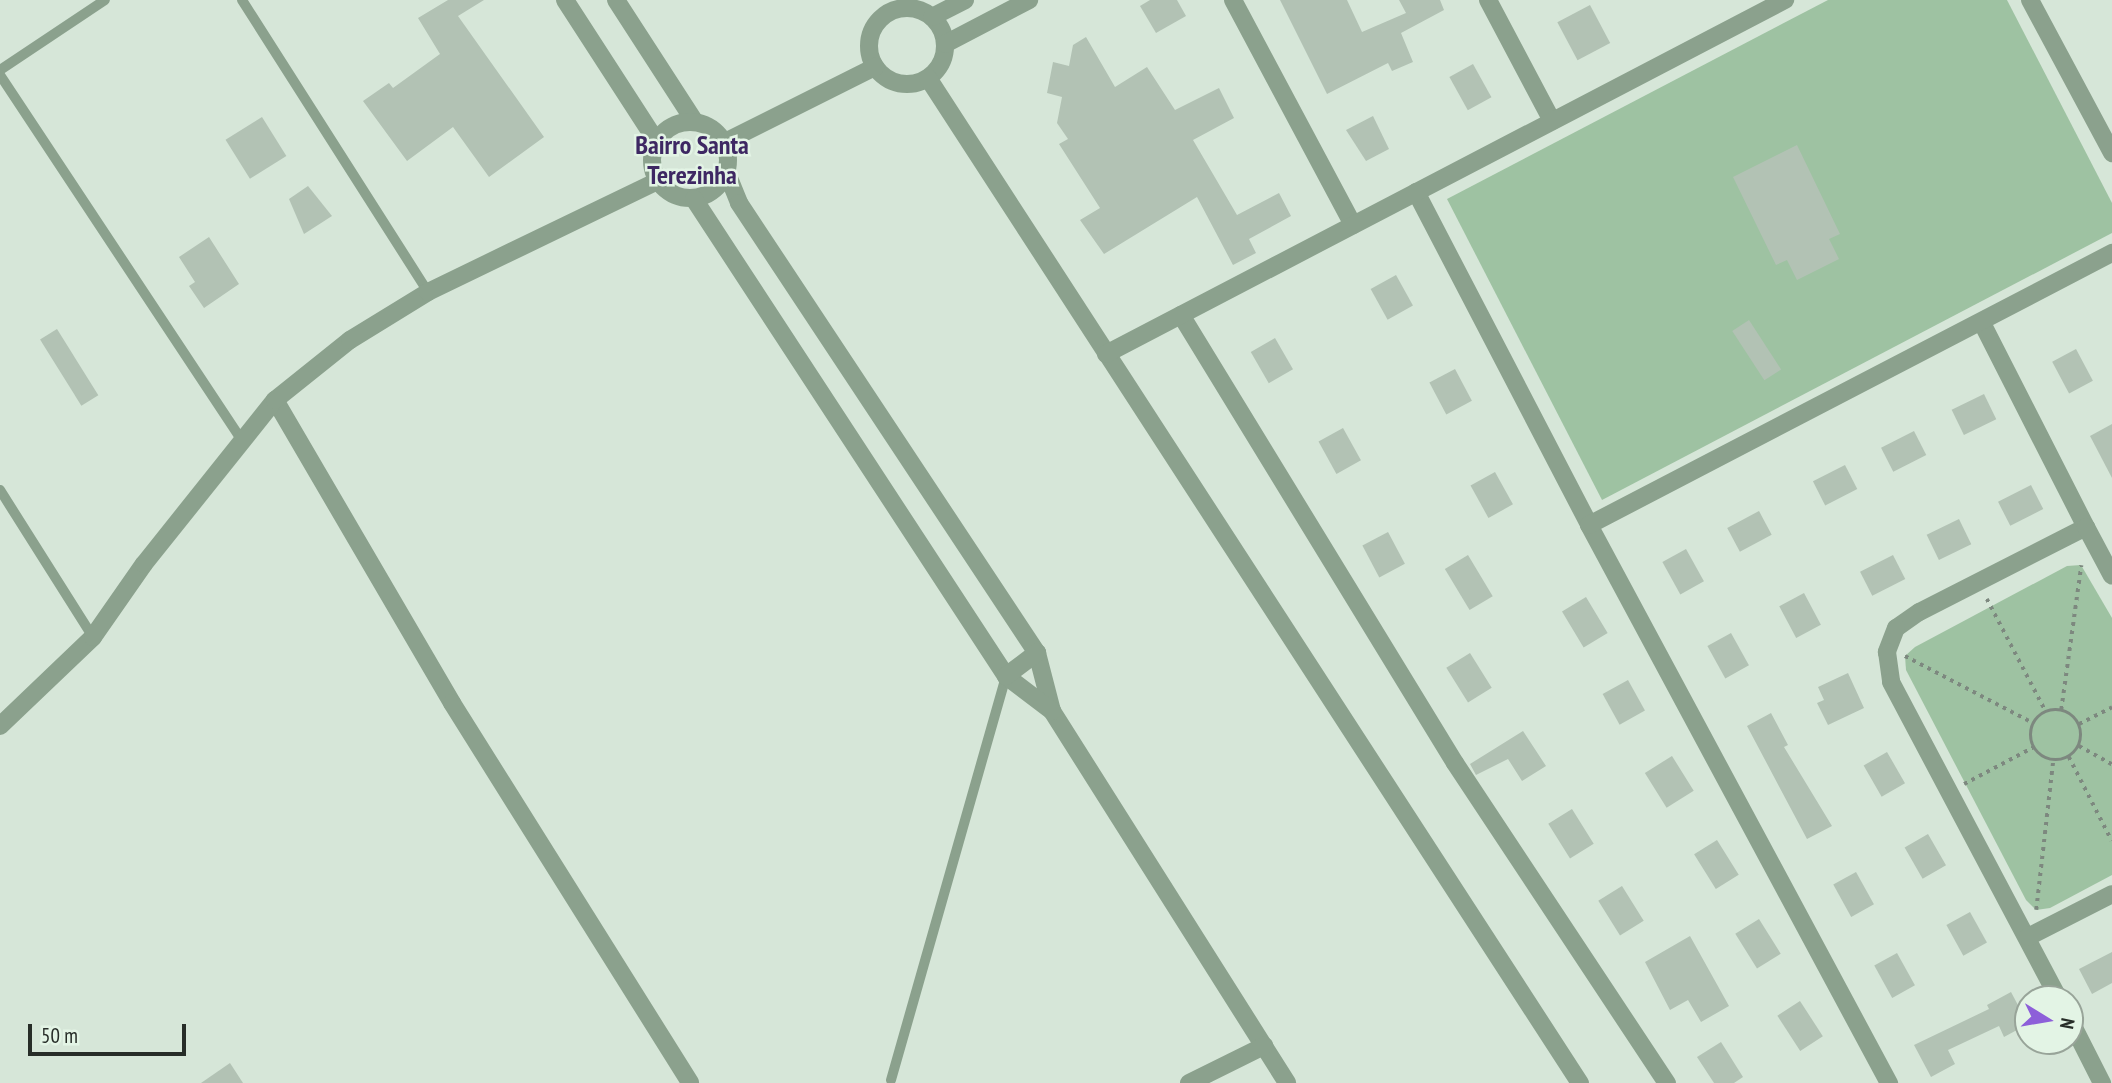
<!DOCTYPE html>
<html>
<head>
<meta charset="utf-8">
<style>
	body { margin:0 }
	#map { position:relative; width:2112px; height:1083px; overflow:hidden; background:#d6e6d8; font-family:"PT Sans Narrow",sans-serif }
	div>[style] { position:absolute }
	.green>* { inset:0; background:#9ec2a2 }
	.building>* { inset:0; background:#b2c2b4; transform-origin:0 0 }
	.path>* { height:3.5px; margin-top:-1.75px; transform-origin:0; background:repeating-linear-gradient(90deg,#7d887f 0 3.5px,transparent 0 8.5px) }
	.path>.ring { margin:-1.75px; padding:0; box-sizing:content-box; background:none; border:3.5px solid #7d887f; border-radius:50% }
	.service>* { height:10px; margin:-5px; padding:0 5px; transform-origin:5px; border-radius:5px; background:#8ba18d }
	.minor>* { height:18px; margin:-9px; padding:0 9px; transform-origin:9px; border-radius:9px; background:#8ba18d }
	.minor>.ring { margin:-9px; padding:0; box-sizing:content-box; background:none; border:18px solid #8ba18d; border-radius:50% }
	span { translate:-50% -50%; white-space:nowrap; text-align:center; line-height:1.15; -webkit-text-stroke:5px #e3f4e5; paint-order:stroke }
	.neighbourhood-label { font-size:26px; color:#3e2863; font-weight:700 }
	.north { position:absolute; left:2014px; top:985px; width:70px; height:70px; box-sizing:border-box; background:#e3f4e5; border:2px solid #98a499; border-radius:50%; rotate:101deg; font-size:19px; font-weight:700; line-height:28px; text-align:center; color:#272d28 }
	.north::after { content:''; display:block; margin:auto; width:24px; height:32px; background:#8d5fd9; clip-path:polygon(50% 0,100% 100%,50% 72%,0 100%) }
	.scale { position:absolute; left:28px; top:1024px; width:158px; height:32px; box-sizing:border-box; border:4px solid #272d28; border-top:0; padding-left:9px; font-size:21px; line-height:24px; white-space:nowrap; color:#272d28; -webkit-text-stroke:5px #e3f4e5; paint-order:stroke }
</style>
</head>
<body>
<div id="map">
	<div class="green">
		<div style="clip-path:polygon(1828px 0,2007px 0,2112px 203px,2112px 233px,1602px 500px,1447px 199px)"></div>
		<div style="clip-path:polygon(2081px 565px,2112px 618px,2112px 875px,2050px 908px,2036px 910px,2026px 900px,1906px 670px,1905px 656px,1915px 647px,2067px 566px)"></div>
	</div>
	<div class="building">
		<div style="clip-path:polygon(448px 0,484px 0,458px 16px,544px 137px,489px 177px,453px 127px,407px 161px,363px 101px,389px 83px,393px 88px,440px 54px,418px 18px)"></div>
		<div style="clip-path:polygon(1150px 0,1177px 0,1186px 16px,1156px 33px,1140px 6px)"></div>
		<div style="clip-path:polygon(1280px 0,1347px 0,1362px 32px,1406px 13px,1399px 0,1440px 0,1444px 10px,1401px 33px,1413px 62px,1392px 71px,1388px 63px,1327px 94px)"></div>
		<div style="left:1590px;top:5px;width:43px;height:37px;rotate:62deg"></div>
		<div style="clip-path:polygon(1086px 37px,1115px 87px,1147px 67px,1175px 110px,1219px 88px,1234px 118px,1193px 140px,1237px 215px,1279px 193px,1291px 216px,1249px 239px,1256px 253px,1233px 265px,1197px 197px,1104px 254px,1080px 220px,1100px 208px,1059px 144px,1068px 139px,1057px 123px,1062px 97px,1047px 93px,1053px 62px,1069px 66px,1073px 45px)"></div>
		<div style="left:1473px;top:64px;width:38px;height:27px;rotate:61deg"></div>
		<div style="clip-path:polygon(1373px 116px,1389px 149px,1366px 161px,1346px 130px)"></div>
		<div style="left:262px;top:117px;width:46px;height:43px;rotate:58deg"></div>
		<div style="clip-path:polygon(1797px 145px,1840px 234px,1829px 239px,1839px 259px,1797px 280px,1787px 260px,1776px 265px,1733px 177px)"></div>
		<div style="clip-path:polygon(308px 186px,332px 216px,304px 234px,289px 199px)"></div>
		<div style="clip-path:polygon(209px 237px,239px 284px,204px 308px,189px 286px,195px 282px,179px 257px)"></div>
		<div style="left:1396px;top:275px;width:35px;height:29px;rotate:61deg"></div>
		<div style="left:1749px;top:320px;width:59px;height:20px;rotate:57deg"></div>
		<div style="left:57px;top:329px;width:78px;height:20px;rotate:58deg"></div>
		<div style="left:1275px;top:338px;width:36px;height:28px;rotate:60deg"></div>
		<div style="left:2076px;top:349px;width:36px;height:27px;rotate:62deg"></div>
		<div style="left:1455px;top:369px;width:36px;height:29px;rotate:62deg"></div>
		<div style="left:1984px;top:394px;width:28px;height:36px;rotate:64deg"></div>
		<div style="clip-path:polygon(2112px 424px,2112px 478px,2090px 436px)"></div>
		<div style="left:1343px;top:428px;width:37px;height:28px;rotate:61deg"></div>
		<div style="left:1914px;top:431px;width:27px;height:37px;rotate:63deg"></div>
		<div style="left:1845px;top:465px;width:27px;height:36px;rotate:63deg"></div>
		<div style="left:1495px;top:472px;width:37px;height:28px;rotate:61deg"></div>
		<div style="left:2031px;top:485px;width:27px;height:37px;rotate:63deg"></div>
		<div style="left:1759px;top:511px;width:27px;height:36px;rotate:62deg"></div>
		<div style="left:1959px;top:519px;width:28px;height:36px;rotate:64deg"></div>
		<div style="left:1388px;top:532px;width:36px;height:29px;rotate:62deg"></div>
		<div style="left:1686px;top:549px;width:37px;height:27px;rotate:61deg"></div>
		<div style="left:1468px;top:555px;width:48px;height:27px;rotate:59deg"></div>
		<div style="left:1893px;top:555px;width:27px;height:37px;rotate:63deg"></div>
		<div style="left:1804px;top:593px;width:36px;height:28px;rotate:62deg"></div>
		<div style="left:1586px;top:597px;width:42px;height:28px;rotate:59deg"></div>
		<div style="left:1731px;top:633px;width:37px;height:27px;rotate:61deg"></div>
		<div style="left:1470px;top:653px;width:41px;height:28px;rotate:58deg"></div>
		<div style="clip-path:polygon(1848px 673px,1864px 708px,1828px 725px,1817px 703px,1824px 700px,1818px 687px)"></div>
		<div style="left:1628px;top:680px;width:35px;height:29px;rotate:61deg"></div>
		<div style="clip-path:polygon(1771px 713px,1788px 745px,1784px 747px,1832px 826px,1807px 839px,1747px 726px)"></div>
		<div style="clip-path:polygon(1523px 731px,1546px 766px,1522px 781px,1508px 759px,1476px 775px,1470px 764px)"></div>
		<div style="left:1887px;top:752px;width:36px;height:27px;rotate:60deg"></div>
		<div style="left:1672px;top:756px;width:41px;height:32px;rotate:58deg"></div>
		<div style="left:1572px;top:809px;width:41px;height:28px;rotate:58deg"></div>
		<div style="left:1928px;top:834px;width:36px;height:27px;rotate:60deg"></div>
		<div style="left:1717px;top:840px;width:41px;height:27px;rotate:58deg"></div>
		<div style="left:1856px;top:872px;width:37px;height:26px;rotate:61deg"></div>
		<div style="left:1622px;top:886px;width:41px;height:28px;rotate:58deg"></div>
		<div style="left:1970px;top:912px;width:35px;height:27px;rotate:61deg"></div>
		<div style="left:1759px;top:919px;width:41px;height:28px;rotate:58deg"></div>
		<div style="clip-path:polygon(1690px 936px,1729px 1006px,1701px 1022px,1688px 1000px,1670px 1010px,1645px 962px)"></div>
		<div style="clip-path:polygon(2112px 952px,2112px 983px,2092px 994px,2079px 969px)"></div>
		<div style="left:1897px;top:953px;width:37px;height:26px;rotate:61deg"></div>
		<div style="clip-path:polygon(2011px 992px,2028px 1024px,2004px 1037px,1999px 1026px,1948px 1050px,1955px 1064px,1931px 1077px,1914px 1045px,1989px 1009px,1987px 1005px)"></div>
		<div style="left:1800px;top:1001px;width:42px;height:27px;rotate:57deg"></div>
		<div style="clip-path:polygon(1721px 1042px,1743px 1077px,1734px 1083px,1714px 1083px,1697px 1057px)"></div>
		<div style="clip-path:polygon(230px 1063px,243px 1083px,201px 1083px)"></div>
	</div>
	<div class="path">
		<div style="left:1987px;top:599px;width:127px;rotate:62.4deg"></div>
		<div style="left:1905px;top:656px;width:144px;rotate:27.6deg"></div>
		<div class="ring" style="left:2031px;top:710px;width:46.5px;height:46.5px"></div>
		<div style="left:2061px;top:710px;width:146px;rotate:-82.1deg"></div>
		<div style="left:2079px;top:724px;width:37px;rotate:-27deg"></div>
		<div style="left:2079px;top:746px;width:38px;rotate:29deg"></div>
		<div style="left:2069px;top:757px;width:94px;rotate:62.9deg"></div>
		<div style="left:1964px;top:784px;width:79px;rotate:-27.9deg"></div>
		<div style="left:2036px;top:910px;width:151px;rotate:-83.5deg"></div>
	</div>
	<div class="service">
		<div style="left:242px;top:0;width:346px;rotate:57.5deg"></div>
		<div style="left:0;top:70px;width:126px;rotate:-33.7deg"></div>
		<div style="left:0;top:75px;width:439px;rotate:56.5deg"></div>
		<div style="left:0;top:490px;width:174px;rotate:57.7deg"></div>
		<div style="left:891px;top:1080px;width:420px;rotate:-74.1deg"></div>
	</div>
	<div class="minor">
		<div style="left:565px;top:0;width:169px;rotate:57.1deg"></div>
		<div style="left:616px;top:0;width:145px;rotate:57.1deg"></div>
		<div style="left:1233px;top:0;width:255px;rotate:61.9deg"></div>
		<div style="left:1488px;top:0;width:137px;rotate:62.1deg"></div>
		<div style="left:2030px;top:0;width:174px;rotate:61.8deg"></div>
		<div class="ring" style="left:869px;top:8px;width:58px;height:58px"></div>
		<div style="left:932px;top:17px;width:37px;rotate:-27deg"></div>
		<div style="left:945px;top:44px;width:95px;rotate:-27.6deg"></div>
		<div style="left:928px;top:78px;width:1198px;rotate:57.03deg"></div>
		<div class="ring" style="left:652px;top:122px;width:58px;height:58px"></div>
		<div style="left:725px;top:142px;width:168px;rotate:-26.6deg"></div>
		<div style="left:727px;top:173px;width:32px;rotate:68deg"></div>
		<div style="left:739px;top:203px;width:540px;rotate:56.49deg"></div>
		<div style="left:1037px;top:653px;width:60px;rotate:75.5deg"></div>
		<div style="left:1052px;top:711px;width:440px;rotate:57.7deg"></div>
		<div style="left:1416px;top:192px;width:375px;rotate:62.5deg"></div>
		<div style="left:1589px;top:525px;width:634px;rotate:61.74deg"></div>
		<div style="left:694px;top:199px;width:570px;rotate:56.81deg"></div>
		<div style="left:1006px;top:676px;width:58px;rotate:37.3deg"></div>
		<div style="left:1181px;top:315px;width:525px;rotate:58.55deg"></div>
		<div style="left:1455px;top:763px;width:384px;rotate:56.5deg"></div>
		<div style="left:1982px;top:323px;width:229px;rotate:63deg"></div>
		<div style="left:2086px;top:527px;width:187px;rotate:153deg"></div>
		<div style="left:1919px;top:612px;width:28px;rotate:145deg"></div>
		<div style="left:1896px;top:628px;width:26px;rotate:111deg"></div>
		<div style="left:1887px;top:652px;width:30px;rotate:82deg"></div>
		<div style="left:1891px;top:682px;width:359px;rotate:62.1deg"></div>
		<div style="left:1106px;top:354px;width:766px;rotate:-27.54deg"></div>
		<div style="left:275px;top:400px;width:351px;rotate:59.7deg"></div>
		<div style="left:452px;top:703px;width:448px;rotate:57.9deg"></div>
		<div style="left:1589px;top:525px;width:590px;rotate:-27.48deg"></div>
		<div style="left:2086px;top:527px;width:55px;rotate:62deg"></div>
		<div style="left:1006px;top:676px;width:39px;rotate:-37deg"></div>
		<div style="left:0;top:726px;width:129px;rotate:-43.7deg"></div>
		<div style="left:93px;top:637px;width:89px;rotate:-55.1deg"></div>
		<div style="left:144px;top:564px;width:210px;rotate:-51.4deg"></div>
		<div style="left:275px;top:400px;width:96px;rotate:-38.7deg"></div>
		<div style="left:350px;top:340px;width:92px;rotate:-31.6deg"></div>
		<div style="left:428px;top:292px;width:255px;rotate:-25.8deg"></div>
		<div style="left:2028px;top:937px;width:94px;rotate:-27.1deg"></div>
		<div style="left:2070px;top:1020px;width:71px;rotate:63.1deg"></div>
		<div style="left:1189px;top:1083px;width:84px;rotate:-26.3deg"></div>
	</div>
	<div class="neighbourhood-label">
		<span style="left:692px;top:160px">Bairro Santa<br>Terezinha</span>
	</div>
	<div class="north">N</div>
	<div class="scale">50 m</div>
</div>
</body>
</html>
